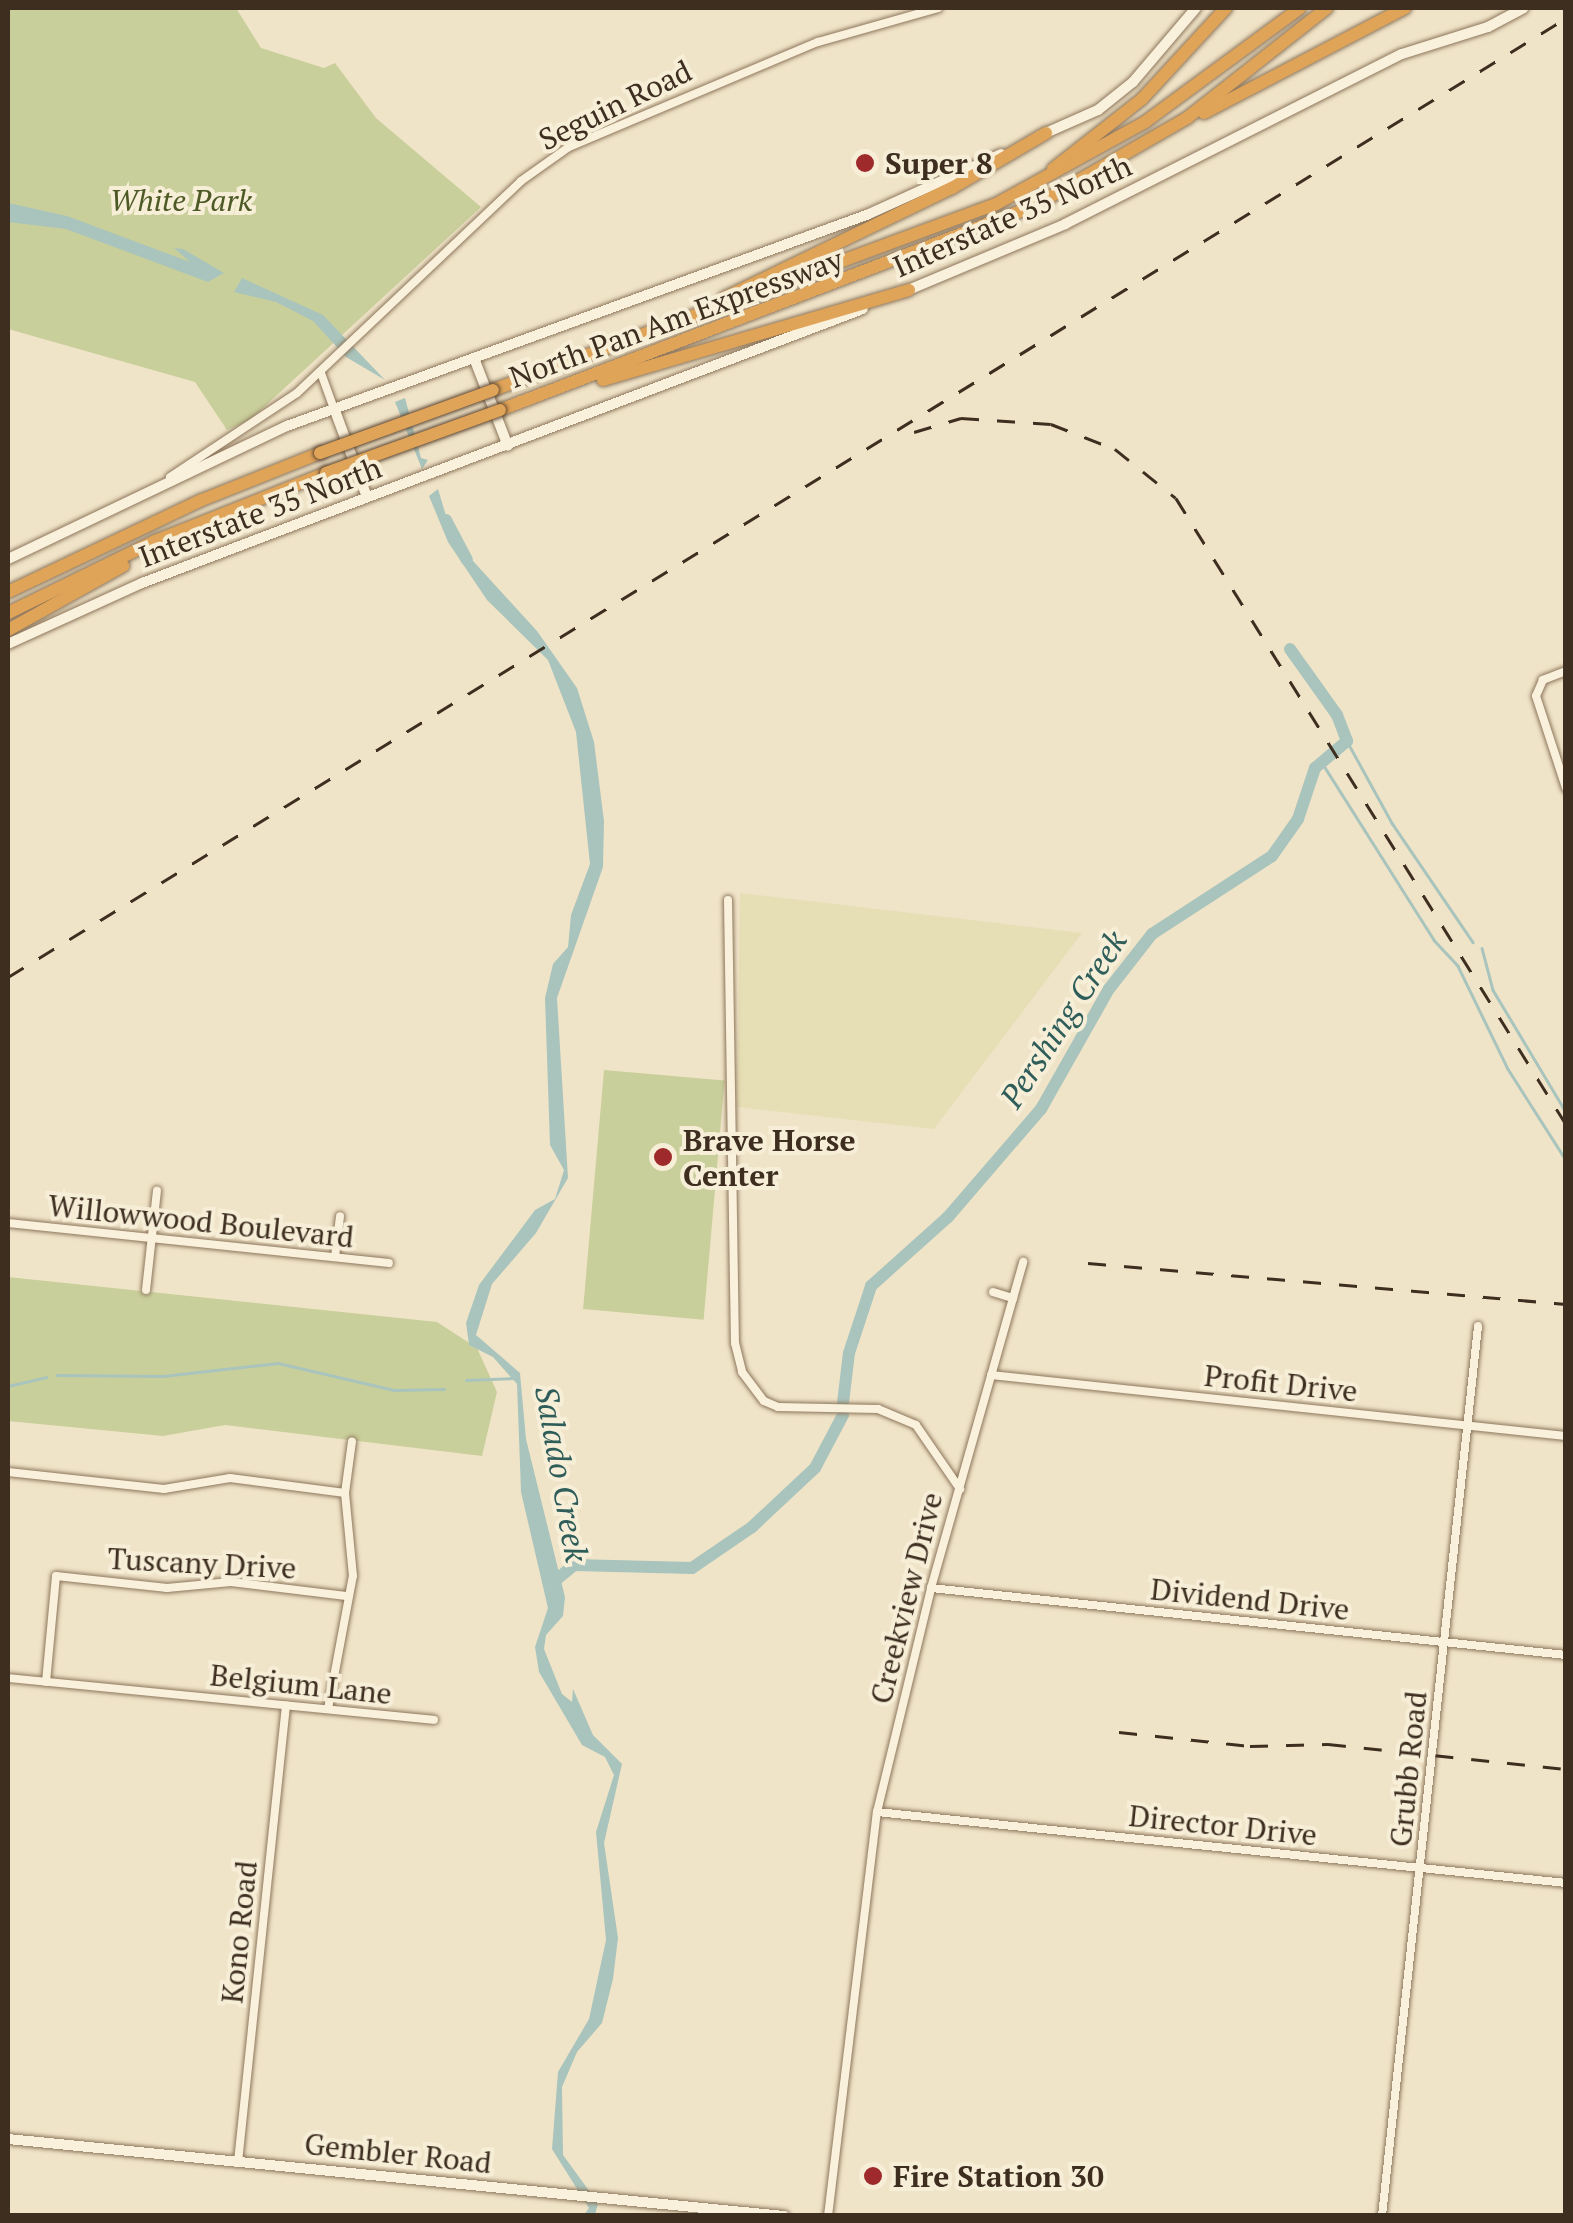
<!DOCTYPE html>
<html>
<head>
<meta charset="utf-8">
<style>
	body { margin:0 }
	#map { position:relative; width:1573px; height:2223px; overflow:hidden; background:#f0e4c8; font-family:"PT Serif",serif }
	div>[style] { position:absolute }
	.farmland>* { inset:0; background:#e6deb5 }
	.green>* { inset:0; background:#c9cf9b; transform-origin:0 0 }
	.water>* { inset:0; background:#a9c4bc }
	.stream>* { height:2.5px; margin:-1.25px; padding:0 1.25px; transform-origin:1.25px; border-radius:1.25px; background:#a9c4bc }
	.river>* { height:12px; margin:-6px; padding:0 6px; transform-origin:6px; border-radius:6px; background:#a9c4bc }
	.roads { filter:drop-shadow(0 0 2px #8d765c) drop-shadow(0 0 2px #8d765c) }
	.street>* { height:8px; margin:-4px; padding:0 4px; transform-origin:4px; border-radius:4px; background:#faf1dc }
	.secondary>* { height:10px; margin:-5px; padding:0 5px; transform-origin:5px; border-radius:5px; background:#faf1dc }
	.highway>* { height:12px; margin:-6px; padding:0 6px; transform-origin:6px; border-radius:6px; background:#e0a458 }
	.rail>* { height:2.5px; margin-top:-1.25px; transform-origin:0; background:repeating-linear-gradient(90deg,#3d2e20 0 18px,transparent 0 36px) }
	.bridges { filter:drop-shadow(0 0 2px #5b4430) drop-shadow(0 0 2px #5b4430) }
	.highway-bridge>* { height:12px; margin:-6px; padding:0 6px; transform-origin:6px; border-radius:6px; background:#e0a458 }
	.dots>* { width:28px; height:28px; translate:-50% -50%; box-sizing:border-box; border:5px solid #f7eed8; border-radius:50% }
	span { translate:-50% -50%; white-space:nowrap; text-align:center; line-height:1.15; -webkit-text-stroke:8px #f7eed8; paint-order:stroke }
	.street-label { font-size:30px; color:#3d2e20 }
	.poi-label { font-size:30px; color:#3d2e20; font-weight:700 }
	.left { translate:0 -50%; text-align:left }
	.park-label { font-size:30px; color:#4d5a26; font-style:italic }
	.water-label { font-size:32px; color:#2f5d5a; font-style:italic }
	.frame { position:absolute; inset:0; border:10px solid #3d2e20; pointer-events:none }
</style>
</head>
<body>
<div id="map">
	<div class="farmland">
		<div style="clip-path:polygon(740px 893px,1082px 933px,934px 1129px,737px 1107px)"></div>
	</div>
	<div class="green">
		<div style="clip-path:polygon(8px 8px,236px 8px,261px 48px,324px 68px,335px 63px,376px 118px,481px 207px,250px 420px,227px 430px,195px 382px,8px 329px)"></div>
		<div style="left:604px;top:1070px;width:121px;height:240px;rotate:5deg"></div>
		<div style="clip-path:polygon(8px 1277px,437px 1322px,477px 1348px,497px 1392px,482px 1456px,225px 1425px,163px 1436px,8px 1421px)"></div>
	</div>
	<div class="water">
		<div style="clip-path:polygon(8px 203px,67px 216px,190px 262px,174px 248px,183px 249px,224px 273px,208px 282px,66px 229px,8px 222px)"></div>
		<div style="clip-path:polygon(242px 278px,323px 315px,385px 380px,346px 357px,313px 321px,276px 302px,234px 292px)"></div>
		<div style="clip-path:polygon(405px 398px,421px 458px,428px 460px,422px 469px,395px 402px)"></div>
		<div style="clip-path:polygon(438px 489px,453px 539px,537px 631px,577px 688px,594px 742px,604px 821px,603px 867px,557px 998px,568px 1178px,536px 1233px,492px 1284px,476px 1335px,520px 1373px,526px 1439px,565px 1597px,563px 1616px,546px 1635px,544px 1649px,562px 1694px,572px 1702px,573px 1689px,593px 1735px,622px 1764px,604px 1843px,618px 1938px,613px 1979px,602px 2023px,577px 2052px,562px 2087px,563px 2155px,598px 2203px,595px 2215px,584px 2215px,589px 2208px,552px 2149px,558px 2072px,589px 2019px,606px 1940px,596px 1832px,614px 1775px,605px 1757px,582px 1745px,539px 1672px,535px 1647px,548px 1608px,521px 1492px,517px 1384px,493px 1357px,469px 1345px,466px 1323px,479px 1285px,535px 1210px,555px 1199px,564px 1170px,550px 1145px,545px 998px,553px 964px,568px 947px,571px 915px,590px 864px,576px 732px,548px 660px,487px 600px,448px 542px,429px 496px)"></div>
	</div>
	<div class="stream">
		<div style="left:1347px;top:741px;width:94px;rotate:61.2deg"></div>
		<div style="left:1392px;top:823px;width:144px;rotate:55.8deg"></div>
		<div style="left:1321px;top:761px;width:212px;rotate:57.7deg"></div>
		<div style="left:1434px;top:940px;width:35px;rotate:47deg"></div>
		<div style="left:1458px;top:966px;width:114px;rotate:64.1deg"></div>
		<div style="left:1508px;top:1069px;width:108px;rotate:57.5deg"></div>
		<div style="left:1482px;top:948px;width:43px;rotate:75.3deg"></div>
		<div style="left:1493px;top:990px;width:142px;rotate:59.1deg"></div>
		<div style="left:57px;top:1375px;width:106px;rotate:0.5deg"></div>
		<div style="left:163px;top:1376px;width:116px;rotate:-6.4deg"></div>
		<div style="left:278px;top:1363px;width:119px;rotate:13.1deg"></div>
		<div style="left:394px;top:1390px;width:50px;rotate:-1.1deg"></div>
		<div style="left:466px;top:1380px;width:49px;rotate:-2.3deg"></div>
		<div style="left:8px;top:1386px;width:39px;rotate:-13deg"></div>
	</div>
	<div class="river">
		<div style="left:446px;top:520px;width:45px;rotate:62.3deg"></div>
		<div style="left:843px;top:1403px;width:50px;rotate:-83.2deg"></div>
		<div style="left:849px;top:1353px;width:71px;rotate:-71.8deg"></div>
		<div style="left:871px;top:1286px;width:103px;rotate:-41.9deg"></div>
		<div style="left:948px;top:1217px;width:143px;rotate:-49.3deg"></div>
		<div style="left:1041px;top:1109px;width:138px;rotate:-60.5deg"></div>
		<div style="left:1109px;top:989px;width:70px;rotate:-52deg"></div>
		<div style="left:1152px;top:934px;width:143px;rotate:-33deg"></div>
		<div style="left:1272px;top:856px;width:45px;rotate:-54.9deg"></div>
		<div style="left:1298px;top:819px;width:54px;rotate:-71.6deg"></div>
		<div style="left:1315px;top:768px;width:42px;rotate:-40.2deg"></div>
		<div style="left:1347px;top:741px;width:28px;rotate:-111deg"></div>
		<div style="left:1337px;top:715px;width:81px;rotate:-125.5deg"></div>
		<div style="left:552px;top:1583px;width:28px;rotate:-39deg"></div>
		<div style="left:574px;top:1565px;width:118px;rotate:1.5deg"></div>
		<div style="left:692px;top:1568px;width:73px;rotate:-34.3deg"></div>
		<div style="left:752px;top:1527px;width:86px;rotate:-43.1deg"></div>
		<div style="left:815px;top:1468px;width:60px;rotate:-62.2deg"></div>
	</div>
	<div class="roads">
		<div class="street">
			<div style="left:321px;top:373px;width:37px;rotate:70deg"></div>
			<div style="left:170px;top:477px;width:152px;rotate:-33.5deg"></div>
			<div style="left:297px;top:393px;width:308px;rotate:-43.4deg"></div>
			<div style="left:521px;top:181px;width:59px;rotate:-35.3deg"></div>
			<div style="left:569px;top:147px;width:270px;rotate:-22.9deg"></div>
			<div style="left:818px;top:42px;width:125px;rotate:-15.8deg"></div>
			<div style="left:1566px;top:671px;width:25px;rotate:159deg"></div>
			<div style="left:1543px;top:680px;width:17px;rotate:114deg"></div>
			<div style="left:1536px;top:696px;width:97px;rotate:71.9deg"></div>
			<div style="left:728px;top:900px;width:443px;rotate:89.1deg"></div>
			<div style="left:735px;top:1343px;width:30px;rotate:76deg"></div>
			<div style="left:742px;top:1372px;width:36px;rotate:53deg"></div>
			<div style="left:764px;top:1401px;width:15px;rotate:23deg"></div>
			<div style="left:778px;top:1407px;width:100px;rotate:1.1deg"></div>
			<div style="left:878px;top:1409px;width:41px;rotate:22.8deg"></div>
			<div style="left:916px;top:1425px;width:78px;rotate:55.5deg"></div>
			<div style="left:8px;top:1223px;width:383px;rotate:6deg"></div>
			<div style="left:335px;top:1257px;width:41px;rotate:-83deg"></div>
			<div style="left:146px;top:1290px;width:100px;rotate:-83.7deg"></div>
			<div style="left:993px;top:1292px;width:21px;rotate:17deg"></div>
			<div style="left:991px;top:1375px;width:578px;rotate:6.06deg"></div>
			<div style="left:8px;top:1472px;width:157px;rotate:6.2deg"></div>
			<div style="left:164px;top:1489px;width:67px;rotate:-9.5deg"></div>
			<div style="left:230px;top:1478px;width:116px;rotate:7.4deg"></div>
			<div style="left:931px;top:1588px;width:639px;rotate:6.02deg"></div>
			<div style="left:8px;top:1678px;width:428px;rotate:5.6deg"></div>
			<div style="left:46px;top:1682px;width:106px;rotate:-84.6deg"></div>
			<div style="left:56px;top:1576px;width:112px;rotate:6.2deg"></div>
			<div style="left:167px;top:1588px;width:64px;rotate:-5.4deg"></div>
			<div style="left:231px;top:1582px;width:116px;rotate:6.9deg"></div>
			<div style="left:328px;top:1709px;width:135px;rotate:-79.4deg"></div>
			<div style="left:353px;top:1576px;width:83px;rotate:-95.5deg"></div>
			<div style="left:345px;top:1493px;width:52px;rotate:-82.3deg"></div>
			<div style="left:877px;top:1812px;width:693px;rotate:5.88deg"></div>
			<div style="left:238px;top:2162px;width:459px;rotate:-84deg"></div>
			<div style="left:828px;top:2216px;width:407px;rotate:-83.1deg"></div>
			<div style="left:877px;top:1812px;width:230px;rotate:-76.4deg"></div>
			<div style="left:931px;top:1588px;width:339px;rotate:-74.2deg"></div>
			<div style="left:1382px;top:2216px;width:895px;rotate:-83.84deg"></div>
		</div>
		<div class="secondary">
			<div style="left:1039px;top:136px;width:64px;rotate:-23.8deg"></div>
			<div style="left:1098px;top:110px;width:45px;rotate:-38.7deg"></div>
			<div style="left:1133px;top:82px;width:97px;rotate:-49.6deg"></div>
			<div style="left:906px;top:291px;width:173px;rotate:-22.8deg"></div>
			<div style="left:1065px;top:224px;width:377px;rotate:-26.8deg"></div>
			<div style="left:1402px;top:54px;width:90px;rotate:-17.4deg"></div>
			<div style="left:1488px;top:27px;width:40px;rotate:-28deg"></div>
			<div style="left:474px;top:358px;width:94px;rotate:68.9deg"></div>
			<div style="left:334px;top:408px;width:95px;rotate:69.7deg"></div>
			<div style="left:8px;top:559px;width:309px;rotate:-25.5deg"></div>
			<div style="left:287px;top:426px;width:619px;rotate:-20.01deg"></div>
			<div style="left:869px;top:214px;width:145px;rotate:-24.4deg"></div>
			<div style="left:8px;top:644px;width:147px;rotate:-24.5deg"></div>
			<div style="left:142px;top:583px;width:771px;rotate:-20.81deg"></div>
			<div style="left:8px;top:2139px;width:780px;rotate:5.67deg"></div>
		</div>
		<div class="highway">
			<div style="left:1204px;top:113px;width:227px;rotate:-27.6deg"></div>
			<div style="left:1053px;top:169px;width:113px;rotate:-38.2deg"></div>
			<div style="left:1142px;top:99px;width:124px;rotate:-47.3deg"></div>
			<div style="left:724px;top:298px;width:253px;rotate:-25.8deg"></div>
			<div style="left:952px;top:188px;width:109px;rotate:-30.3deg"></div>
			<div style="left:603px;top:380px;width:319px;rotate:-16.4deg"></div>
			<div style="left:493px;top:390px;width:536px;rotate:-20.29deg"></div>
			<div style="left:996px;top:204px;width:170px;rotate:-28.8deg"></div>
			<div style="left:1145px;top:122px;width:192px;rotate:-36.3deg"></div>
			<div style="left:500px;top:410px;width:572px;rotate:-20.91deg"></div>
			<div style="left:1034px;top:206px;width:177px;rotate:-29.9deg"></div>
			<div style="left:1187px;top:118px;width:178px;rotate:-38.2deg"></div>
			<div style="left:8px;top:592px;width:215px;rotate:-25.4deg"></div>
			<div style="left:202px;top:500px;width:127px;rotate:-21.7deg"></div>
			<div style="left:8px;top:613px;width:164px;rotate:-26.1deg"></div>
			<div style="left:155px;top:541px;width:184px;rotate:-21.7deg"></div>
			<div style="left:8px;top:630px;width:132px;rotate:-29.1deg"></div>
		</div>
	</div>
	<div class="rail">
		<div style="left:914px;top:432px;width:49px;rotate:-16.6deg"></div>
		<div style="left:961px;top:418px;width:90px;rotate:3.8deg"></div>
		<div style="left:1051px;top:424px;width:69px;rotate:21.3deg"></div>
		<div style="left:1115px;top:449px;width:78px;rotate:38.8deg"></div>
		<div style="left:1176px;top:498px;width:738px;rotate:58.08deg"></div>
		<div style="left:8px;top:977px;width:1829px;rotate:-31.61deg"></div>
		<div style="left:1088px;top:1263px;width:480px;rotate:4.9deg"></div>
		<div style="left:1119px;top:1732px;width:132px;rotate:6.1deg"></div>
		<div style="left:1250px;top:1746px;width:78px;rotate:-1.5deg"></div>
		<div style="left:1328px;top:1744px;width:239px;rotate:6deg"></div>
	</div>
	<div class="bridges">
		<div class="highway-bridge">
			<div style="left:320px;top:453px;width:184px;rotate:-20deg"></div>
			<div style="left:326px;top:473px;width:185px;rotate:-19.9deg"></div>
		</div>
	</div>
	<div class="dots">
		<div style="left:865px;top:163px;background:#9e2a2b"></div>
		<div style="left:663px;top:1157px;background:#9e2a2b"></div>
		<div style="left:873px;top:2176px;background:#9e2a2b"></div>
	</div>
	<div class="street-label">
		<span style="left:615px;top:105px;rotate:-26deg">Seguin Road</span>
		<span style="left:1012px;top:216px;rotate:-24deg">Interstate 35 North</span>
		<span style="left:676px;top:318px;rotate:-20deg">North Pan Am Expressway</span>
		<span style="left:260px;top:512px;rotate:-21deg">Interstate 35 North</span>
		<span style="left:201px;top:1221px;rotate:6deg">Willowwood Boulevard</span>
		<span style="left:1281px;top:1383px;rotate:6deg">Profit Drive</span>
		<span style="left:202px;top:1563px;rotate:3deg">Tuscany Drive</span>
		<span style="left:906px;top:1598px;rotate:-76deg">Creekview Drive</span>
		<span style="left:1250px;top:1599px;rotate:6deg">Dividend Drive</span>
		<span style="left:301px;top:1684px;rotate:6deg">Belgium Lane</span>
		<span style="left:1408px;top:1769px;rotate:-84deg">Grubb Road</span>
		<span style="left:1223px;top:1825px;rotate:6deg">Director Drive</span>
		<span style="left:239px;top:1932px;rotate:-84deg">Kono Road</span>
		<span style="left:398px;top:2153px;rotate:6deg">Gembler Road</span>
	</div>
	<div class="poi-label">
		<span class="left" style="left:885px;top:163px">Super 8</span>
		<span class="left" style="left:683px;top:1157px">Brave Horse<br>Center</span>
		<span class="left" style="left:893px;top:2176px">Fire Station 30</span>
	</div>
	<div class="park-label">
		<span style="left:181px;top:200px">White Park</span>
	</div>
	<div class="water-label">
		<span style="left:1063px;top:1019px;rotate:-57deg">Pershing Creek</span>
		<span style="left:562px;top:1474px;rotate:80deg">Salado Creek</span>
	</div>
	<div class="frame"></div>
</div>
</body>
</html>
